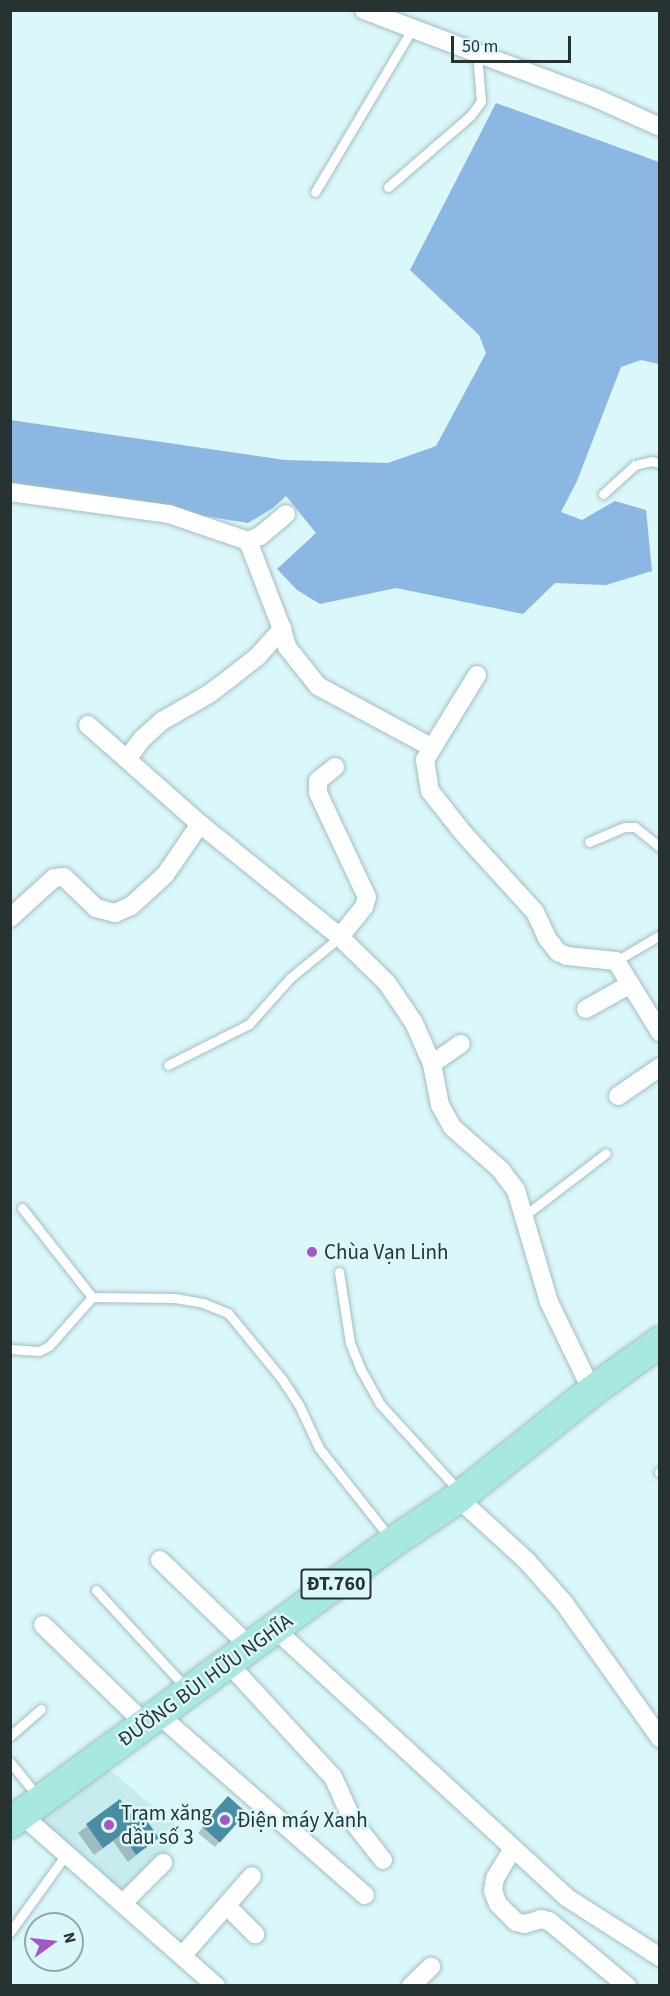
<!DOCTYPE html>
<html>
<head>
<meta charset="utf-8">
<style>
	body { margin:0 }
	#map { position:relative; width:670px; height:1996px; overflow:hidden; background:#daf7fa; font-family:"Source Sans 3",sans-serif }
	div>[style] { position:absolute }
	.built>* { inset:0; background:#c6ecf0 }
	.water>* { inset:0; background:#8bb7e2 }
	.shadow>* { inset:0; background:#0003 }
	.building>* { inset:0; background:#4b8ca5; transform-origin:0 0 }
	.roads { filter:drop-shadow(0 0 2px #a2bec1) drop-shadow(0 0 2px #a2bec1) }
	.service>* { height:9px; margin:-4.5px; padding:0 4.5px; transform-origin:4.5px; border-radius:4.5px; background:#fff }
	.minor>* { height:18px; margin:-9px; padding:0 9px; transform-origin:9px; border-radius:9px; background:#fff }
	.primary>* { height:30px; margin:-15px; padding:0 15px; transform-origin:15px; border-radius:15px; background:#a7e9df }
	.dots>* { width:16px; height:16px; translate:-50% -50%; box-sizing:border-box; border:3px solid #daf7fa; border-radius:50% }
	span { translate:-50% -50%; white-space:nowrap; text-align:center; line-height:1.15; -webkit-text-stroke:5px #daf7fa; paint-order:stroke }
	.shield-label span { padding:2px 4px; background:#daf7fa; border:2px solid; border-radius:4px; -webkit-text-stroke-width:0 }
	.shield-label { font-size:20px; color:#273233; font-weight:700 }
	.poi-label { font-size:21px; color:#273233 }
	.left { translate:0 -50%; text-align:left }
	.street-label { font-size:21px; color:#273233 }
	.frame { position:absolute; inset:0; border:12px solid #273233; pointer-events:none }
	.north { position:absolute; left:24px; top:1912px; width:60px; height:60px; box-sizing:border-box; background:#daf7fa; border:2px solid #92a8aa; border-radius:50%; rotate:75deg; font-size:16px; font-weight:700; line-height:24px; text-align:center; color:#273233 }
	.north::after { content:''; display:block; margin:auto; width:21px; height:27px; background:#a555c5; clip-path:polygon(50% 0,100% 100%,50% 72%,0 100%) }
	.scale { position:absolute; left:451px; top:36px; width:120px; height:27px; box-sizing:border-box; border:3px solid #273233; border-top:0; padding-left:8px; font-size:18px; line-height:21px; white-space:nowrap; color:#273233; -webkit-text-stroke:4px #daf7fa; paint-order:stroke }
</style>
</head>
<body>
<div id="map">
	<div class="built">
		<div style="clip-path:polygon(104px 1765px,185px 1833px,123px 1896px,34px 1818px)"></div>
	</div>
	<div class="water">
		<div style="clip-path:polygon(496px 103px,659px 162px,659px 364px,641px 360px,621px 367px,577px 481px,561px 512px,582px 520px,615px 501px,646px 510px,652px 571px,606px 585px,555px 583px,523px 614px,396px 588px,320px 604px,297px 590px,277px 569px,316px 533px,286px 496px,273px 508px,248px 523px,11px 485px,10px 420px,285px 460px,388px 463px,436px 446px,486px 353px,479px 335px,410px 270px)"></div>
	</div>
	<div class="shadow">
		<div style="clip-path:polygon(120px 1801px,137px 1825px,157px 1838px,128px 1862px,113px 1841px,94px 1855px,78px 1833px)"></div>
		<div style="clip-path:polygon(223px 1803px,245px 1813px,215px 1847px,198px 1833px)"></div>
	</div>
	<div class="building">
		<div style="left:228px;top:1796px;width:25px;height:40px;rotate:42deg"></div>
		<div style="clip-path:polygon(120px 1799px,137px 1823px,145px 1818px,159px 1838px,136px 1855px,122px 1834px,103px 1848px,86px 1824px)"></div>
	</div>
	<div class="roads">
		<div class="service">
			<div style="left:388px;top:187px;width:110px;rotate:-40.9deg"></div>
			<div style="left:471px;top:115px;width:17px;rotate:-54deg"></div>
			<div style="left:481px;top:101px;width:47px;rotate:-94.9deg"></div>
			<div style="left:315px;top:192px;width:190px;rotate:-59.2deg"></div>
			<div style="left:603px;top:494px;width:43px;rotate:-42.2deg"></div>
			<div style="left:635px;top:465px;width:16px;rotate:-14deg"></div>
			<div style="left:651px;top:461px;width:9px;rotate:13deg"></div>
			<div style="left:589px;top:842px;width:39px;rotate:-23deg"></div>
			<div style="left:625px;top:827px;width:10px"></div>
			<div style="left:635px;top:827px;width:32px;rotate:39deg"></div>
			<div style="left:616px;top:961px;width:51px;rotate:-30.6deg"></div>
			<div style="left:168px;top:1065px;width:91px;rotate:-26.8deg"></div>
			<div style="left:249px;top:1024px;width:62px;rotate:-48.3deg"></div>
			<div style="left:290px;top:978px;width:65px;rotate:-39.4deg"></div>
			<div style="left:22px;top:1208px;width:113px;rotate:51.8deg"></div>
			<div style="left:92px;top:1297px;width:83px;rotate:0.7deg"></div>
			<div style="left:175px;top:1298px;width:28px;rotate:10deg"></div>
			<div style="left:203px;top:1303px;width:27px;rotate:22deg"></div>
			<div style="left:228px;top:1313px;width:85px;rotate:50.7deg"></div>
			<div style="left:282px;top:1379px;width:31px;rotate:57deg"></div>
			<div style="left:299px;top:1405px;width:47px;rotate:65.1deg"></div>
			<div style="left:319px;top:1448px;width:115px;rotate:51.7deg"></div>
			<div style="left:524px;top:1216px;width:103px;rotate:-37.5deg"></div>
			<div style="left:339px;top:1272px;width:72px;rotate:81.2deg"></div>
			<div style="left:350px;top:1343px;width:27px;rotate:68deg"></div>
			<div style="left:360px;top:1368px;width:41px;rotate:60.9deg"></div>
			<div style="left:380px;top:1404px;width:119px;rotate:47.7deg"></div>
			<div style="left:10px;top:1349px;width:29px;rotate:4deg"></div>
			<div style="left:39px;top:1351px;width:11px;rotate:-27deg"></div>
			<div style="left:49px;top:1346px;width:65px;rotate:-48.7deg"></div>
			<div style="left:659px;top:1472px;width:1px"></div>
			<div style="left:96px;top:1590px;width:133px;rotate:47.4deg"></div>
			<div style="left:10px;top:1736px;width:41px;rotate:-41.1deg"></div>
			<div style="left:10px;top:1762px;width:46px;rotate:51.1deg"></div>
			<div style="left:10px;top:1932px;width:97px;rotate:-54.2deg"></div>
		</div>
		<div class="minor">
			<div style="left:364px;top:10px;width:248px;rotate:20.8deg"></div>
			<div style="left:596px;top:98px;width:70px;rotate:24.4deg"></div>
			<div style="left:10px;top:492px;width:161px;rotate:7.9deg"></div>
			<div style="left:169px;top:514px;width:83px;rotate:18.9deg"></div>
			<div style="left:248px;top:541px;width:13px;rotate:-23deg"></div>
			<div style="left:260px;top:536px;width:34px;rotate:-40deg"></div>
			<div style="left:282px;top:629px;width:19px;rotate:74deg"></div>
			<div style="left:287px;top:647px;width:50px;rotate:51.5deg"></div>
			<div style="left:318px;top:686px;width:128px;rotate:28.4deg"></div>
			<div style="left:477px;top:675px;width:100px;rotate:121.5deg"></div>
			<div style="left:425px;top:760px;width:31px;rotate:81deg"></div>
			<div style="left:430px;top:791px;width:55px;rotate:51.7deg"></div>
			<div style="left:464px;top:834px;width:105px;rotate:47.7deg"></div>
			<div style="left:535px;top:912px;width:29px;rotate:65deg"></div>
			<div style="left:547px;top:938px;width:18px;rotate:52deg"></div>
			<div style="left:558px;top:952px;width:10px;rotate:24deg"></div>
			<div style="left:567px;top:956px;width:49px;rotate:5.8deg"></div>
			<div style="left:616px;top:961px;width:84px;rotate:58.2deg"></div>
			<div style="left:88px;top:725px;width:149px;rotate:41.5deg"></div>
			<div style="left:200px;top:824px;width:180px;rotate:38.9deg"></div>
			<div style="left:340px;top:937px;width:66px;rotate:44.4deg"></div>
			<div style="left:387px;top:983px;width:48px;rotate:56deg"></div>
			<div style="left:414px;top:1023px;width:45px;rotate:66.3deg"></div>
			<div style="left:432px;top:1064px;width:42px;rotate:79deg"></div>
			<div style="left:440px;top:1105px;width:25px;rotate:61deg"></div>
			<div style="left:452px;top:1127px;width:64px;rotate:41.2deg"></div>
			<div style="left:500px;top:1169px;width:26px;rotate:53deg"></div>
			<div style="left:516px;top:1190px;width:117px;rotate:73.6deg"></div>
			<div style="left:549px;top:1302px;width:99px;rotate:64.2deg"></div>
			<div style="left:127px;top:759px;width:25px;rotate:-53deg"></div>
			<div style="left:142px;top:739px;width:27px;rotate:-42deg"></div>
			<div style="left:162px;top:721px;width:54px;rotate:-29.9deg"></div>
			<div style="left:209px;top:694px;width:26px;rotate:-37deg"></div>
			<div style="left:230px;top:678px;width:34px;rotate:-38deg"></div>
			<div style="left:257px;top:657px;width:38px;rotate:-48deg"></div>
			<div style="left:282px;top:629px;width:94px;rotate:-111.1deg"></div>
			<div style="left:335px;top:767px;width:22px;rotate:141deg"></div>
			<div style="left:318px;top:781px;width:12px;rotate:90deg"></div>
			<div style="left:318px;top:793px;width:115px;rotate:64.8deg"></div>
			<div style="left:367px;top:897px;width:10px;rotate:107deg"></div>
			<div style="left:364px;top:907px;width:38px;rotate:129deg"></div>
			<div style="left:10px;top:918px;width:59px;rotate:-42.3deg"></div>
			<div style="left:54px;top:878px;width:10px;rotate:-6deg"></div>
			<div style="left:64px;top:877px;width:45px;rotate:44.1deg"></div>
			<div style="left:96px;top:908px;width:20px;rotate:15deg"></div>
			<div style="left:115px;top:913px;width:17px;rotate:-24deg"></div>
			<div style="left:131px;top:906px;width:46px;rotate:-42.4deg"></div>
			<div style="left:165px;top:875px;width:62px;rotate:-55.5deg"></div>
			<div style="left:586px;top:1009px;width:51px;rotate:-29.1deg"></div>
			<div style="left:432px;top:1064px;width:35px;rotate:-35deg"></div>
			<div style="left:618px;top:1096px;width:51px;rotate:-34.6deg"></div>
			<div style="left:458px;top:1498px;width:92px;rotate:42.4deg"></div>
			<div style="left:526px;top:1560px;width:57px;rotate:48.5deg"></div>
			<div style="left:564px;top:1603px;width:166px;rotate:54.6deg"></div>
			<div style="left:160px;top:1560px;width:125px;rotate:44deg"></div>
			<div style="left:43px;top:1625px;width:142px;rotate:44.1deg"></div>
			<div style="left:275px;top:1629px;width:396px;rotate:42.6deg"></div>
			<div style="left:566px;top:1897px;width:112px;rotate:32.6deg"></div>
			<div style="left:228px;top:1663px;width:155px;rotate:47.4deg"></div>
			<div style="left:333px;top:1777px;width:51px;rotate:65.5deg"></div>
			<div style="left:354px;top:1823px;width:47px;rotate:51.9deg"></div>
			<div style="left:158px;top:1714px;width:275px;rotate:41.2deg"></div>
			<div style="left:22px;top:1815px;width:259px;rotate:41.4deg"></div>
			<div style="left:512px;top:1850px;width:33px;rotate:121deg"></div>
			<div style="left:495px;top:1878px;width:13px;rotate:99deg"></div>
			<div style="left:493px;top:1891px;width:14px;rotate:69deg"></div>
			<div style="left:498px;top:1904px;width:25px;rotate:45deg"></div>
			<div style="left:516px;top:1922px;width:9px;rotate:13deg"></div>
			<div style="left:525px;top:1924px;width:17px;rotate:-17deg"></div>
			<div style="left:541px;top:1919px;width:8px;rotate:14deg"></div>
			<div style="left:549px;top:1921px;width:102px;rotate:39.8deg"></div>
			<div style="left:123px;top:1903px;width:57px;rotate:-45deg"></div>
			<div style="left:227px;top:1906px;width:40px;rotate:45deg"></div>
			<div style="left:182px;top:1956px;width:106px;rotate:-48.8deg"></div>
			<div style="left:411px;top:1986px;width:28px;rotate:-44deg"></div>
		</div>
		<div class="primary">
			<div style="left:10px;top:1823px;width:475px;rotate:-36.3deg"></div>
			<div style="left:393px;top:1542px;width:78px;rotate:-34.1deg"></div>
			<div style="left:458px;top:1498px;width:171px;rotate:-38.6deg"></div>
			<div style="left:592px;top:1391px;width:84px;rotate:-35.8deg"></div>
		</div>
	</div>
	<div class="dots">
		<div style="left:312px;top:1252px;background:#a555c5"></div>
		<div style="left:225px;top:1820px;background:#a555c5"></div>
		<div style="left:109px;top:1825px;background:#a555c5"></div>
	</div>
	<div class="shield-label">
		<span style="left:336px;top:1584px">ĐT.760</span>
	</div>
	<div class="poi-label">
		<span class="left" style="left:324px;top:1252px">Chùa Vạn Linh</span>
		<span class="left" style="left:121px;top:1825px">Trạm xăng<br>dầu số 3</span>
		<span class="left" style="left:237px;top:1820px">Điện máy Xanh</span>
	</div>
	<div class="street-label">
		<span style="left:205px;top:1680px;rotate:-36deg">ĐƯỜNG BÙI HỮU NGHĨA</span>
	</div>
	<div class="frame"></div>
	<div class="north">N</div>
	<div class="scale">50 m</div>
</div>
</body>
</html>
